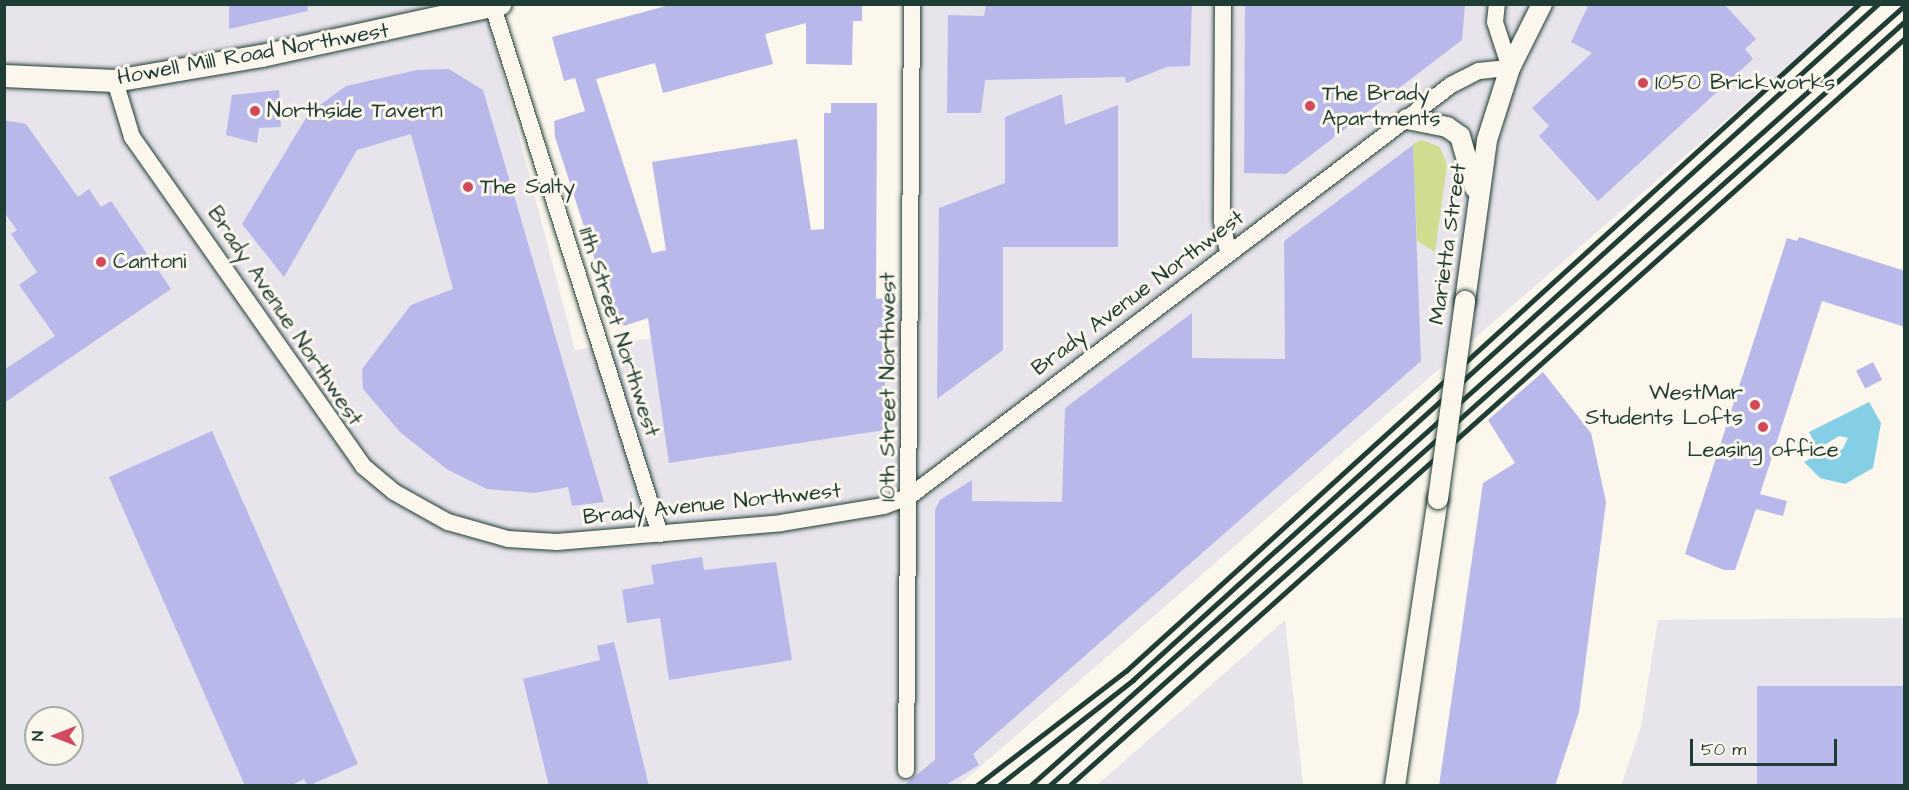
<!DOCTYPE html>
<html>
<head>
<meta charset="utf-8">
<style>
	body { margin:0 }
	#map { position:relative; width:1909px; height:790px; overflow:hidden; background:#fbf7ec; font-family:"Architects Daughter",sans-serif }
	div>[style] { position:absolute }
	.built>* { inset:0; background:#e7e4eb }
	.green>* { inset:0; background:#d0dd90 }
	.water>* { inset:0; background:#85cfe6 }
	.building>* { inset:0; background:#b8b9ea; transform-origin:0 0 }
	.roads { filter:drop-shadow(0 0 2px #1f3d34) drop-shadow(0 0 2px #1f3d34) }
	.minor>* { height:16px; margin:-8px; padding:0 8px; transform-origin:8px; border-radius:8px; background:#fbf7ec }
	.tertiary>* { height:20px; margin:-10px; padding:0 10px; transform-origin:10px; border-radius:10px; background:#fbf7ec }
	.secondary>* { height:22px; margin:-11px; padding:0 11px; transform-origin:11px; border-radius:11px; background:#fbf7ec }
	.rail>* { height:4.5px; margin:-2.25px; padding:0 2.25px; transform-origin:2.25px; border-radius:2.25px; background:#1f3d34 }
	.bridges { filter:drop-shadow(0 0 2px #1f3d34) drop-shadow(0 0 2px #1f3d34) }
	.tertiary-bridge>* { height:20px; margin:-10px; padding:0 10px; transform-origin:10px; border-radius:10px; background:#fbf7ec }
	.dots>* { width:16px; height:16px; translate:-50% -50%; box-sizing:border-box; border:3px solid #fbf7ec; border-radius:50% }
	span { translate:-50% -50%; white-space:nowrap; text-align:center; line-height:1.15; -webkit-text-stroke:6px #fbf7ec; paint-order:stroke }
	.street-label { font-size:22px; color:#1f3d34 }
	.poi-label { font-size:22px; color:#1f3d34 }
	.left { translate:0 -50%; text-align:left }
	.right { translate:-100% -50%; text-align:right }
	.frame { position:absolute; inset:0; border:6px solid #1f3d34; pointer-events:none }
	.north { position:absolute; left:24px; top:706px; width:60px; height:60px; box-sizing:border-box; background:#fbf7ec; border:2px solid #a3ada2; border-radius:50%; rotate:270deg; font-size:16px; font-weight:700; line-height:24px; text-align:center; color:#1f3d34 }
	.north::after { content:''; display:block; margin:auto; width:21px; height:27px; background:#d1495b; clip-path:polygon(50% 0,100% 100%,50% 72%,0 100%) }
	.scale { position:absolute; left:1690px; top:739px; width:147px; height:27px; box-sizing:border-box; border:3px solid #1f3d34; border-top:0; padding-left:8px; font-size:18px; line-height:21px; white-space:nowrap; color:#1f3d34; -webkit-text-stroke:4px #fbf7ec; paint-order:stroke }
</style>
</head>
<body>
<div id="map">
	<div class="built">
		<div style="clip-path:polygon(evenodd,4px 5px,501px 5px,486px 10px,575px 350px,902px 299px,906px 5px,1859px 5px,958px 786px,5px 785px,4px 5px,36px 718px,72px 718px,72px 754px,36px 754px,36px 718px)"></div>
		<div style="clip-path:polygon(1904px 618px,1904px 785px,1621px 786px,1641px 727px,1658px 620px)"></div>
		<div style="clip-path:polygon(1285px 620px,1303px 785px,1097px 785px)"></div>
	</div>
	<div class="green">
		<div style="clip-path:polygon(1422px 140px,1440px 147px,1447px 165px,1435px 252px,1417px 241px,1413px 144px)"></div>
	</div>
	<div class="water">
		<div style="clip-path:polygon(1869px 402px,1881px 423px,1873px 468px,1845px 484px,1820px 478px,1804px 462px,1832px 448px,1842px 450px,1848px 438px,1839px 436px,1818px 449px,1809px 432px)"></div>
	</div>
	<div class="building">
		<div style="clip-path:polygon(229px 4px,307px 4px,308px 11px,229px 29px)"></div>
		<div style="clip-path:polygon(673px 4px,862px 4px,862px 21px,853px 21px,852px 65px,806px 64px,806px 23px,765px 34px,773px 64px,663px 93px,655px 63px,596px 79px,652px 253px,666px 250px,652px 162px,797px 139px,811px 230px,824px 229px,824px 113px,831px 113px,831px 103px,877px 103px,876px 299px,885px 298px,885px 430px,669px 463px,648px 318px,621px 327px,616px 311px,612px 313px,555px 137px,554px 121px,585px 111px,575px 78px,564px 81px,552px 37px)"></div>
		<div style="clip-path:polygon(986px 4px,1192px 4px,1190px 66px,1167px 67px,1126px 83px,1125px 77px,985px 80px,981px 113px,947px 113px,948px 15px,984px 16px)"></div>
		<div style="clip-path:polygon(1245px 4px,1465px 4px,1462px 40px,1286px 174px,1244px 173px)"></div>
		<div style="clip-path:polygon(1589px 4px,1724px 4px,1756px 39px,1745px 49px,1753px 59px,1598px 201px,1539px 136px,1549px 126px,1532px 108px,1592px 53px,1571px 42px)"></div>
		<div style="clip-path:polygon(449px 69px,483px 90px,604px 502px,572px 506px,568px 487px,535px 493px,487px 489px,448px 470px,401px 433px,363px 389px,362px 369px,411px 305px,453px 289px,411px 134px,357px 150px,284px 277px,242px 224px,309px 113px,346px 86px,417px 70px)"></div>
		<div style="clip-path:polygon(279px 90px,281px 127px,259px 128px,257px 143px,226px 135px,232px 95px)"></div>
		<div style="clip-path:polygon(1062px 94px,1065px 125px,1118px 105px,1118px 247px,1003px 247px,1003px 350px,937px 399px,939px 208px,1005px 183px,1005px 117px)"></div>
		<div style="clip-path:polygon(4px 120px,26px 124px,78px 197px,89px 189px,101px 207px,111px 201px,171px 289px,4px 403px,4px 370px,55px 336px,19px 285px,37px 272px,11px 234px,17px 230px,4px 212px)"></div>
		<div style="clip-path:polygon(1413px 145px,1421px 361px,973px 754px,979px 765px,944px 786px,903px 786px,935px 760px,935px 510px,940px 500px,972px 480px,972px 501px,1062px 502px,1065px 408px,1192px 313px,1192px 358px,1285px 359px,1284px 241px)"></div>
		<div style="clip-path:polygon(1799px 237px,1905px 271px,1905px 327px,1822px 301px,1760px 494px,1787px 501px,1783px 516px,1756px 509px,1735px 570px,1724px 570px,1685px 554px,1787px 238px,1797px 241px)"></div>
		<div style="left:1873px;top:362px;width:20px;height:19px;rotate:63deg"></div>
		<div style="clip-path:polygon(1543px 372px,1591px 433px,1606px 502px,1579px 712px,1555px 786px,1439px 786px,1483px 483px,1515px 463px,1488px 420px)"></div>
		<div style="clip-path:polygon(212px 431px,358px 764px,308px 786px,304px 779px,290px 786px,245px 786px,109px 477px)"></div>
		<div style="clip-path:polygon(702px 557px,704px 570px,776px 562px,792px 660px,669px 680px,660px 618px,627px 623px,622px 590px,654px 584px,651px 565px)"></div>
		<div style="clip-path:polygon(614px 642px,649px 786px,549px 786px,523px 679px,600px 660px,597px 646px)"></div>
		<div style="left:1757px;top:686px;width:148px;height:100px"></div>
	</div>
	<div class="roads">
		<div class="minor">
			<div style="left:1223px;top:4px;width:217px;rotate:90.3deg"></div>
			<div style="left:1222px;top:221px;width:31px;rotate:79deg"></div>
			<div style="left:493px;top:7px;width:553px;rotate:72.42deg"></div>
			<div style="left:115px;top:81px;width:59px;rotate:73.1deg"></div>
			<div style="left:132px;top:137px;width:402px;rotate:54.9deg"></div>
			<div style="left:363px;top:466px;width:40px;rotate:40deg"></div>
			<div style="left:394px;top:492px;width:62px;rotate:29.1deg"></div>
			<div style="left:448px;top:522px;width:62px;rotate:15.8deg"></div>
			<div style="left:508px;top:539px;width:49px;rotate:3.5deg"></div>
			<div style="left:557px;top:542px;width:225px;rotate:-4.8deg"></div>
			<div style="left:781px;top:523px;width:104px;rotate:-9.4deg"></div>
			<div style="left:884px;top:506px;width:28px;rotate:-21deg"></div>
			<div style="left:910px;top:496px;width:679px;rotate:-37.22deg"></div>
			<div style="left:1451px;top:85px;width:31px;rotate:-27deg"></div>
			<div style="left:1479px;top:71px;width:31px;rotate:-6deg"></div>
			<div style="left:1510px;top:68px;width:48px;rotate:-108.1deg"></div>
			<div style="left:1495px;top:22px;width:18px;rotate:-84deg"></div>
			<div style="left:906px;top:770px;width:766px;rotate:-89.55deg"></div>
		</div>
		<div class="tertiary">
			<div style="left:1407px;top:119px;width:41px;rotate:11.3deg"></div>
			<div style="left:1447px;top:127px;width:16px;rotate:35deg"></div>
			<div style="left:1460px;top:136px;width:54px;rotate:73.9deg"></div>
			<div style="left:1465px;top:301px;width:162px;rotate:-82.2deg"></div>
			<div style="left:1487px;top:140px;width:76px;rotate:-72.3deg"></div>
			<div style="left:1510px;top:68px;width:72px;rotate:-63.4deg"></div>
			<div style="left:1395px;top:786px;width:290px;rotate:-81.5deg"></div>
		</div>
		<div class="secondary">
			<div style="left:4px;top:76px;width:111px;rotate:2.6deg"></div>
			<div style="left:115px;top:81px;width:149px;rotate:-9.7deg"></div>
			<div style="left:262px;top:56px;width:244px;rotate:-12.3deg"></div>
		</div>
	</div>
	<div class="rail">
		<div style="left:976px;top:786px;width:189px;rotate:-37.5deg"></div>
		<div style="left:1126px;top:671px;width:991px;rotate:-42.3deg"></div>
		<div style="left:998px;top:786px;width:172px;rotate:-38.1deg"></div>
		<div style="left:1133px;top:680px;width:1006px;rotate:-42.22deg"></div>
		<div style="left:1030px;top:786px;width:1171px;rotate:-41.75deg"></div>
		<div style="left:1049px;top:786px;width:1147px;rotate:-41.78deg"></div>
		<div style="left:1069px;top:786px;width:1120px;rotate:-41.82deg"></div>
	</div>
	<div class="bridges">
		<div class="tertiary-bridge">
			<div style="left:1438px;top:499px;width:200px;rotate:-82.2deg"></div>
		</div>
	</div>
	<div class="dots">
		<div style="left:1643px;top:83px;background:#d1495b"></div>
		<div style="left:1310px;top:106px;background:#d1495b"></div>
		<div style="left:255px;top:111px;background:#d1495b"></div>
		<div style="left:468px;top:187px;background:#d1495b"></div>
		<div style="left:101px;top:262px;background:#d1495b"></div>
		<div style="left:1755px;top:405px;background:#d1495b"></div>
		<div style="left:1763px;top:427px;background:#d1495b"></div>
	</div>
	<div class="street-label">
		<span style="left:253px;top:54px;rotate:-10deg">Howell Mill Road Northwest</span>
		<span style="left:1448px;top:244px;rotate:-82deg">Marietta Street</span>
		<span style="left:1138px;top:293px;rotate:-37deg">Brady Avenue Northwest</span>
		<span style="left:285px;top:316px;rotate:56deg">Brady Avenue Northwest</span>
		<span style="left:619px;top:332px;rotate:72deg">11th Street Northwest</span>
		<span style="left:888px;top:387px;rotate:-90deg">10th Street Northwest</span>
		<span style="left:712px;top:504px;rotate:-6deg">Brady Avenue Northwest</span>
	</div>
	<div class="poi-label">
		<span class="left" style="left:1655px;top:83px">1050 Brickworks</span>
		<span class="left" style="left:1322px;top:106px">The Brady<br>Apartments</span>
		<span class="left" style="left:267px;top:111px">Northside Tavern</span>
		<span class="left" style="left:480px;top:187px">The Salty</span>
		<span class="left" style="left:113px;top:262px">Cantoni</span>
		<span class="right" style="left:1743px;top:405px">WestMar<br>Students Lofts</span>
		<span style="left:1763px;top:450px">Leasing office</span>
	</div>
	<div class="frame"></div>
	<div class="north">N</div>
	<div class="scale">50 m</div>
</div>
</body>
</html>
